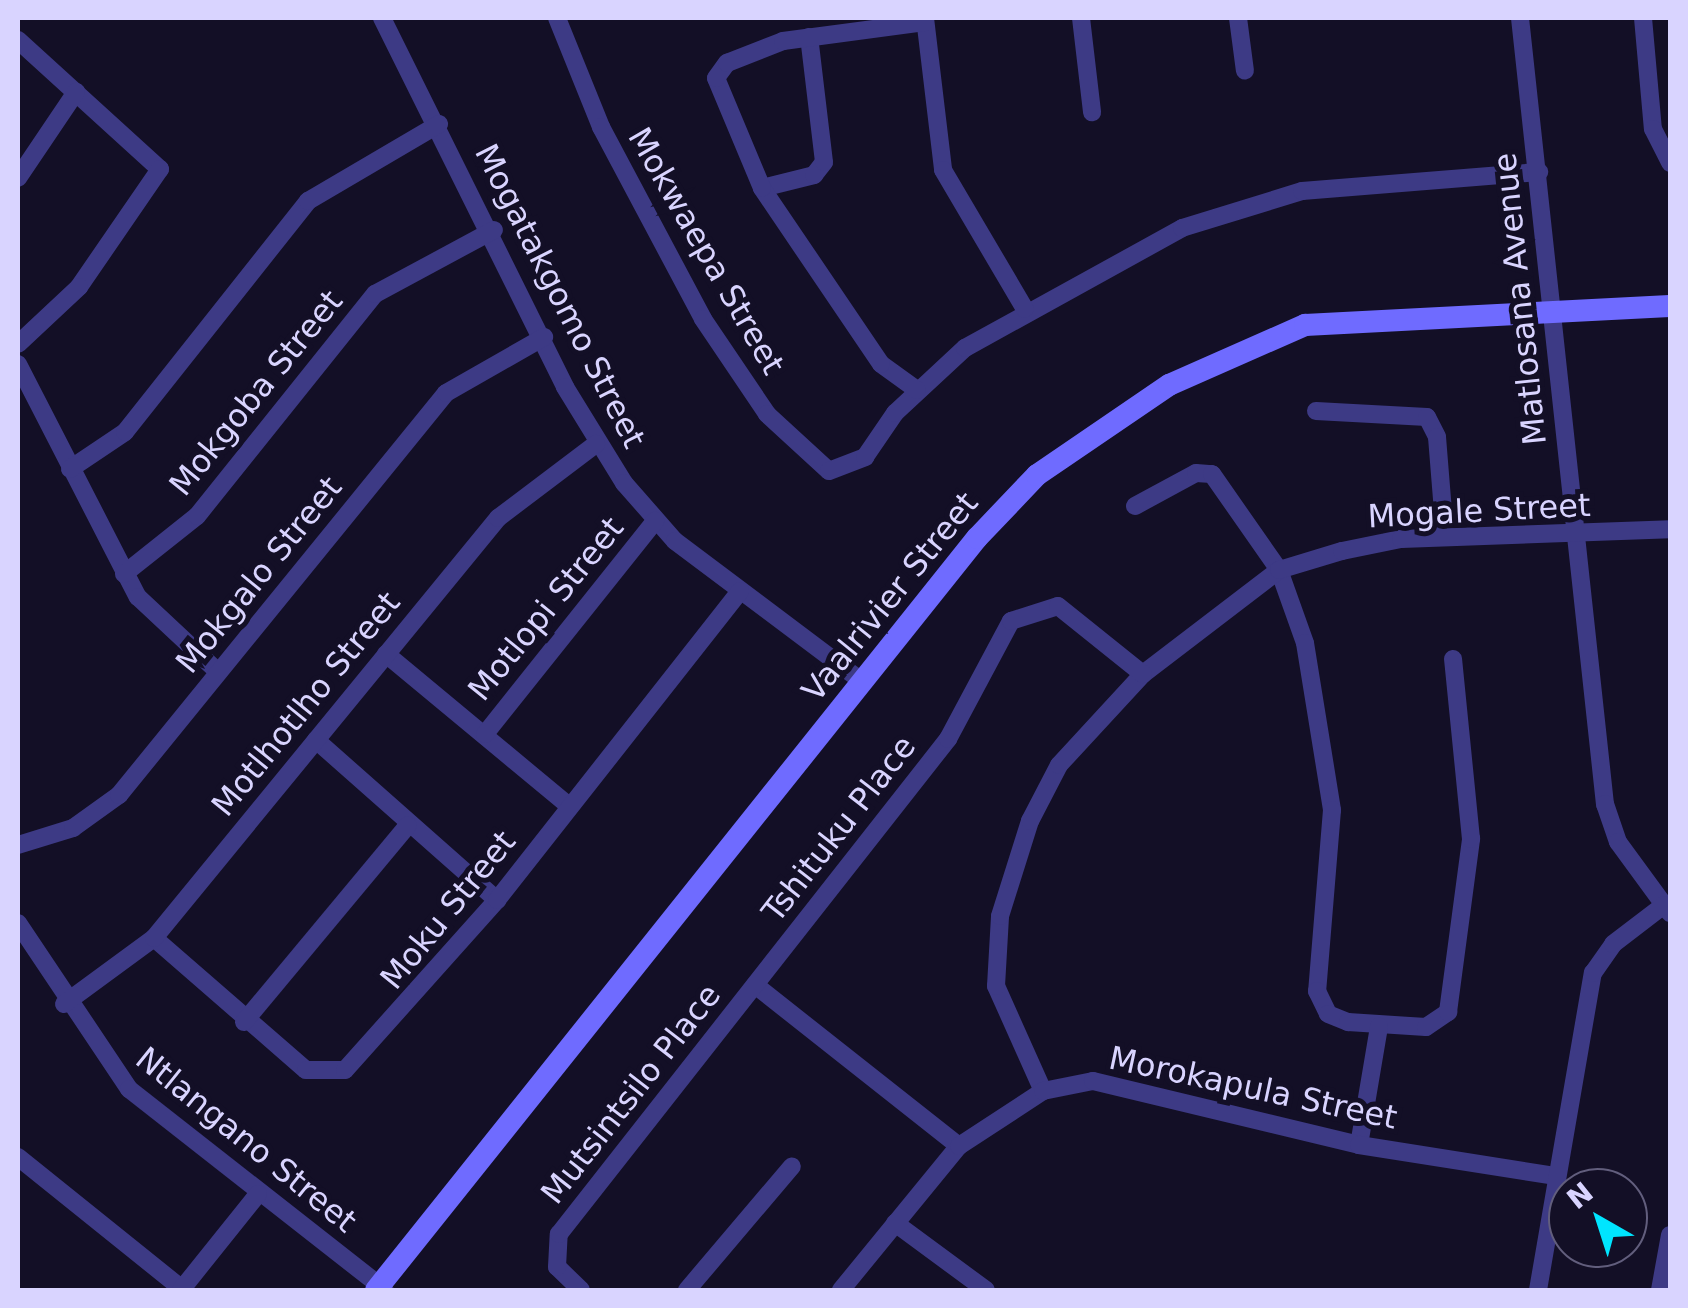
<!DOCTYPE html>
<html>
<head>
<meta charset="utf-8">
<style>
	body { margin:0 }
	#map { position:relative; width:1688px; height:1308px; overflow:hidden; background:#130f26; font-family:"DejaVu Sans",sans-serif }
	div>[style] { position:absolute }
	.street>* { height:18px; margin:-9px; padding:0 9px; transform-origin:9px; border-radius:9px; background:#3d3a85 }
	.secondary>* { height:22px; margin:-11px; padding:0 11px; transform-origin:11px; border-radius:11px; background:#6f6bff }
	span { translate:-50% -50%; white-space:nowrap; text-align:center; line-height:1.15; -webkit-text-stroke:10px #130f26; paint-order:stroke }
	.street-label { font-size:32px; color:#d9d4ff }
	.frame { position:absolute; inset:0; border:20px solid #d9d4ff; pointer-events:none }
	.north { position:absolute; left:1548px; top:1168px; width:100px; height:100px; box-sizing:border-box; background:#130f26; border:2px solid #625e7d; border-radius:50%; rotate:321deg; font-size:28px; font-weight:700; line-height:40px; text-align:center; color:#d9d4ff }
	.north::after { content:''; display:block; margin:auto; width:35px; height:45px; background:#00e5ff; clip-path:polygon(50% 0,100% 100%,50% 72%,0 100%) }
</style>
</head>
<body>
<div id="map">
	<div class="street">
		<div style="left:382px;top:18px;width:412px;rotate:63.6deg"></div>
		<div style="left:565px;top:387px;width:113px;rotate:58.4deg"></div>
		<div style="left:624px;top:483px;width:77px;rotate:48.7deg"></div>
		<div style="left:675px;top:541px;width:235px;rotate:36.9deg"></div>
		<div style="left:557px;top:18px;width:118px;rotate:68deg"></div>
		<div style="left:601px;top:127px;width:217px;rotate:62deg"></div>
		<div style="left:703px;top:319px;width:115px;rotate:56deg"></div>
		<div style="left:767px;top:414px;width:84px;rotate:42.6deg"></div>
		<div style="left:829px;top:471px;width:39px;rotate:-21deg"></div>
		<div style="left:865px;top:457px;width:53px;rotate:-55.7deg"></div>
		<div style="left:895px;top:413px;width:96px;rotate:-42.9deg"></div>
		<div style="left:965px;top:348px;width:248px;rotate:-28.9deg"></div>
		<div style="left:1182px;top:228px;width:126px;rotate:-17.1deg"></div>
		<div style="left:1302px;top:191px;width:238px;rotate:-4.6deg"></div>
		<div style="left:925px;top:18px;width:153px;rotate:83.2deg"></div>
		<div style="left:943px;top:170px;width:161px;rotate:59.5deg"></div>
		<div style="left:1081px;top:18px;width:95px;rotate:83.3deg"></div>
		<div style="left:1238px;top:18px;width:53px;rotate:82.5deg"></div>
		<div style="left:1520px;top:18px;width:791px;rotate:83.83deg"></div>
		<div style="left:1605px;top:804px;width:40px;rotate:71.1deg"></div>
		<div style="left:1618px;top:842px;width:88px;rotate:53.8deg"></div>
		<div style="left:1643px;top:18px;width:111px;rotate:84.9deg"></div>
		<div style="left:1653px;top:129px;width:38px;rotate:63deg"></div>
		<div style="left:18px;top:40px;width:192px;rotate:42.3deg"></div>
		<div style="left:160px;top:169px;width:143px;rotate:124.5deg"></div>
		<div style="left:79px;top:287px;width:83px;rotate:136.9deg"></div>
		<div style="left:18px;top:178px;width:104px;rotate:-56deg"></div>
		<div style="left:762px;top:188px;width:54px;rotate:-14deg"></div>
		<div style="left:814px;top:175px;width:16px;rotate:-52deg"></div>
		<div style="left:824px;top:162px;width:126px;rotate:-96.8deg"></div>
		<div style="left:18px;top:364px;width:262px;rotate:62.8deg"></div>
		<div style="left:138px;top:597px;width:108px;rotate:43.1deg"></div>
		<div style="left:917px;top:390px;width:44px;rotate:-144.2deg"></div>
		<div style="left:881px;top:364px;width:212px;rotate:-124.1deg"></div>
		<div style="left:762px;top:188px;width:119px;rotate:-112.7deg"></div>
		<div style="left:716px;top:78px;width:19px;rotate:-54deg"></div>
		<div style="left:727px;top:63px;width:60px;rotate:-21.4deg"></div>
		<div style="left:783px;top:41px;width:143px;rotate:-7.6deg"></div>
		<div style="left:1316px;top:411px;width:111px;rotate:3.1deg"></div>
		<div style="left:1427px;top:417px;width:22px;rotate:63deg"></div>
		<div style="left:1437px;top:437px;width:100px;rotate:85.4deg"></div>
		<div style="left:70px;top:469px;width:66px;rotate:-33.9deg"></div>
		<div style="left:125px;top:432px;width:295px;rotate:-51.6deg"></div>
		<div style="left:308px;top:201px;width:152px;rotate:-30.4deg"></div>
		<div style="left:1135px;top:506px;width:69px;rotate:-28.4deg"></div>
		<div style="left:1196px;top:473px;width:16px;rotate:4deg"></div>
		<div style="left:1212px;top:474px;width:117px;rotate:55.1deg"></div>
		<div style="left:1279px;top:570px;width:77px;rotate:70.4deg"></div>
		<div style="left:1305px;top:643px;width:169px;rotate:80.8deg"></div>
		<div style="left:1332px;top:810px;width:182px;rotate:94.7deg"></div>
		<div style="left:1317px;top:991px;width:25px;rotate:64deg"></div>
		<div style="left:1328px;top:1014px;width:22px;rotate:22deg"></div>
		<div style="left:1348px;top:1022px;width:78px;rotate:3.7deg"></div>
		<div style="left:1426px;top:1027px;width:27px;rotate:-34deg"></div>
		<div style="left:1448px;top:1012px;width:175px;rotate:-82.4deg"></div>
		<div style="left:1471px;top:839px;width:181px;rotate:-95.7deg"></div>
		<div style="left:124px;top:574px;width:93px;rotate:-38.5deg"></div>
		<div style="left:197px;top:516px;width:285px;rotate:-51.3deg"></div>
		<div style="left:375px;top:294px;width:135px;rotate:-28.3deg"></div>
		<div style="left:386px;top:654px;width:239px;rotate:39.7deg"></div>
		<div style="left:485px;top:734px;width:273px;rotate:-51.4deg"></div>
		<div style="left:316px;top:740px;width:242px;rotate:41.5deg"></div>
		<div style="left:18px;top:845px;width:58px;rotate:-17.2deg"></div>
		<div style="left:73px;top:828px;width:57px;rotate:-35.7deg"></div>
		<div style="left:119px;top:795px;width:518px;rotate:-50.87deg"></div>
		<div style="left:446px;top:393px;width:113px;rotate:-29.7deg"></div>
		<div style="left:18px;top:923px;width:200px;rotate:56.2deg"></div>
		<div style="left:129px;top:1089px;width:325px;rotate:38.1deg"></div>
		<div style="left:154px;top:938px;width:201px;rotate:41deg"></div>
		<div style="left:306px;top:1070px;width:39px"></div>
		<div style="left:345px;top:1070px;width:228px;rotate:-48.2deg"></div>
		<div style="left:497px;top:900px;width:393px;rotate:-51.8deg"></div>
		<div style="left:755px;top:985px;width:260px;rotate:38.3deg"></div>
		<div style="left:64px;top:1004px;width:112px;rotate:-36.3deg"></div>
		<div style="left:154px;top:938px;width:543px;rotate:-50.68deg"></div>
		<div style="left:498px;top:518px;width:123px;rotate:-37.1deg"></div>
		<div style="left:244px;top:1022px;width:256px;rotate:-50.2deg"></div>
		<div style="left:1043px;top:1091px;width:115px;rotate:-114.1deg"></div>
		<div style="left:996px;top:986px;width:70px;rotate:-86.7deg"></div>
		<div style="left:1000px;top:916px;width:100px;rotate:-72.5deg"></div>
		<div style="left:1030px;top:821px;width:63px;rotate:-62.6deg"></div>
		<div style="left:1059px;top:765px;width:124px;rotate:-47.3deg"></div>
		<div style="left:1143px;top:674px;width:171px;rotate:-37.4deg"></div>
		<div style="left:1279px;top:570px;width:66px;rotate:-16.8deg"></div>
		<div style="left:1342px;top:551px;width:60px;rotate:-11.5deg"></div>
		<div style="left:1401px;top:539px;width:269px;rotate:-2.1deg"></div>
		<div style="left:1359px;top:1145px;width:120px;rotate:-80.4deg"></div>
		<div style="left:18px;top:1157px;width:211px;rotate:38.8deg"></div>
		<div style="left:895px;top:1223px;width:113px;rotate:36.4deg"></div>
		<div style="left:181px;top:1290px;width:123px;rotate:-51.3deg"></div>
		<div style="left:581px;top:1290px;width:33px;rotate:-136deg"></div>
		<div style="left:557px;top:1267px;width:33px;rotate:-87deg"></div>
		<div style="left:559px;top:1234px;width:630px;rotate:-51.84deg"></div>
		<div style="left:948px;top:739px;width:134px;rotate:-61.9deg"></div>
		<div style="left:1011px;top:621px;width:49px;rotate:-17.7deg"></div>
		<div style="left:1058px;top:606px;width:109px;rotate:38.7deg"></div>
		<div style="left:687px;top:1290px;width:162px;rotate:-49.7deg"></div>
		<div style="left:841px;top:1290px;width:186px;rotate:-50.7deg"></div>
		<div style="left:959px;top:1146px;width:100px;rotate:-33.2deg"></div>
		<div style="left:1043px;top:1091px;width:51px;rotate:-11.3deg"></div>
		<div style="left:1093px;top:1081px;width:274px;rotate:13.5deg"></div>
		<div style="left:1359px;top:1145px;width:198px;rotate:9deg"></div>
		<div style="left:1538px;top:1290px;width:322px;rotate:-80.2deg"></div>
		<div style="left:1593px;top:973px;width:35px;rotate:-55deg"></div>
		<div style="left:1613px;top:944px;width:64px;rotate:-37.4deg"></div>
		<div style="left:1660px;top:1290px;width:56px;rotate:-79.7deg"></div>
	</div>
	<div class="secondary">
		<div style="left:376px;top:1290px;width:963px;rotate:-51.37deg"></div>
		<div style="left:977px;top:538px;width:87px;rotate:-46.4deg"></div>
		<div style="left:1037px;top:475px;width:160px;rotate:-34.3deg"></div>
		<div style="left:1169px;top:385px;width:149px;rotate:-23.8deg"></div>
		<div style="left:1305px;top:325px;width:365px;rotate:-3deg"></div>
	</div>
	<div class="street-label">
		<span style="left:706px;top:251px;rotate:60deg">Mokwaepa Street</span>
		<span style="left:560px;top:296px;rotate:63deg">Mogatakgomo Street</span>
		<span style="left:1520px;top:299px;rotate:-96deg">Matlosana Avenue</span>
		<span style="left:256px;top:393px;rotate:-51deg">Mokgoba Street</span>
		<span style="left:1479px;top:511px;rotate:-3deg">Mogale Street</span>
		<span style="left:259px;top:575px;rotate:-51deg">Mokgalo Street</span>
		<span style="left:890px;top:597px;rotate:-51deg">Vaalrivier Street</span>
		<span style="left:546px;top:609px;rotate:-51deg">Motlopi Street</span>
		<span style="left:306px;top:704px;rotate:-51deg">Motlhotlho Street</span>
		<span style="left:839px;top:829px;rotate:-52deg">Tshituku Place</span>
		<span style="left:448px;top:910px;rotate:-51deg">Moku Street</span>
		<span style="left:1253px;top:1088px;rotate:12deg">Morokapula Street</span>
		<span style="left:631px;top:1094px;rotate:-52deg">Mutsintsilo Place</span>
		<span style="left:246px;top:1140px;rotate:39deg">Ntlangano Street</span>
	</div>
	<div class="frame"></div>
	<div class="north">N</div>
</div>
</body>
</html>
